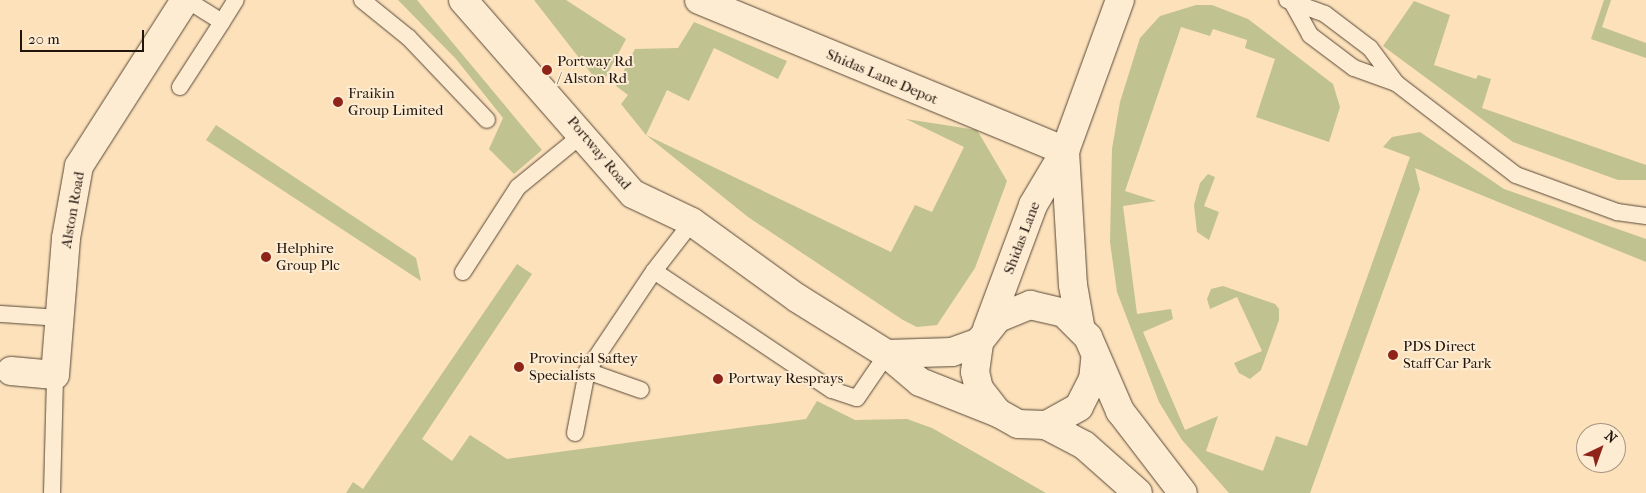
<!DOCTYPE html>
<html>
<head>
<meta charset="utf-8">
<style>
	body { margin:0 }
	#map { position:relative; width:1646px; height:493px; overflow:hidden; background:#fce1ba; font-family:"IM FELL French Canon",serif }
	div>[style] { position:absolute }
	.green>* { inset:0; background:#c0c28f }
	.roads { filter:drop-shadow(0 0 1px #584738) drop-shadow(0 0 1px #584738) }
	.service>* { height:16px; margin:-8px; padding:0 8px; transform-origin:8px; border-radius:8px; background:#fdecd2 }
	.minor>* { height:28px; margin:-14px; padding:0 14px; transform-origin:14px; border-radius:14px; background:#fdecd2 }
	.tertiary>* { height:28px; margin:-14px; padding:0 14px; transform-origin:14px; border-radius:14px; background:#fdecd2 }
	.dots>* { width:14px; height:14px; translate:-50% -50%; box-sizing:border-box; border:2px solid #fdecd2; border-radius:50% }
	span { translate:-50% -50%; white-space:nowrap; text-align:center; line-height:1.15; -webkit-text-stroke:4px #fdecd2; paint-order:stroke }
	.poi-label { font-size:15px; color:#21140d }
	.left { translate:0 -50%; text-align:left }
	.street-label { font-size:15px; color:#21140d }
	.north { position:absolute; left:1576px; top:423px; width:50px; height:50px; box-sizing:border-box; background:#fdecd2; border:1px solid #a59683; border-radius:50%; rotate:42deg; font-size:14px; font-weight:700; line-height:20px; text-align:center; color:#21140d }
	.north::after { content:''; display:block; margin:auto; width:18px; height:22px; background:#8f2418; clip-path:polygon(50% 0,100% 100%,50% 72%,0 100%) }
	.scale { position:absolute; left:20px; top:30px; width:124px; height:22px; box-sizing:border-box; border:2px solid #21140d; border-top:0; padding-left:6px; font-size:15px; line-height:18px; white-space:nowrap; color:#21140d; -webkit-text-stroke:4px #fdecd2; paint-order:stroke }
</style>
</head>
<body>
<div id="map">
	<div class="green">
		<div style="clip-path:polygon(398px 0,417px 0,542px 150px,514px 174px,489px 149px,503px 118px,456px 59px)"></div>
		<div style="clip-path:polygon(534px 0,566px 0,626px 39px,601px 86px)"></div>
		<div style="clip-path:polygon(1604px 0,1611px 0,1602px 27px,1646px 43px,1646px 58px,1591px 39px)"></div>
		<div style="clip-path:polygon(1414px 1px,1450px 15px,1434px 65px,1476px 79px,1478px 75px,1491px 79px,1482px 108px,1646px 165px,1646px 180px,1618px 180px,1513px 142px,1383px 46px)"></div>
		<div style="clip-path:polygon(1196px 5px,1212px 5px,1248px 19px,1333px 84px,1340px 107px,1329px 142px,1256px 117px,1275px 59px,1245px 48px,1247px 40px,1213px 29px,1210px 36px,1181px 27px,1125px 191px,1156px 201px,1123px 206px,1137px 314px,1171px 309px,1173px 319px,1143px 332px,1185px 430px,1218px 416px,1206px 451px,1263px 471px,1276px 436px,1307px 446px,1410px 157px,1383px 147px,1392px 137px,1420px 132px,1504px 189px,1646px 239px,1646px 262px,1415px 168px,1420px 189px,1310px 493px,1229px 493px,1182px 440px,1159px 402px,1117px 292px,1110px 242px,1112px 149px,1120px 102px,1140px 38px,1160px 16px)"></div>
		<div style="clip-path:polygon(694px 22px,787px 61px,778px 79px,714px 48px,689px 101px,667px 90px,646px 135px,891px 252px,915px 205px,932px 212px,964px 147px,906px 119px,977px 130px,1007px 181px,975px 268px,937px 325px,917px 327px,903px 320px,748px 217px,646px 135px,621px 104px,628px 95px,616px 86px,635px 49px,678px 48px)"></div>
		<div style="clip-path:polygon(216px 125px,416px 258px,421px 281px,206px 140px)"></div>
		<div style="clip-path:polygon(1208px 174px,1215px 177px,1204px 206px,1219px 212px,1209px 240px,1197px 232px,1194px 205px,1200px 183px)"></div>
		<div style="clip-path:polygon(517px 264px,532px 274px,422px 439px,452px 461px,470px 435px,507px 459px,806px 419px,817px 401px,855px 420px,907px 419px,932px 428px,1046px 493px,346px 493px,353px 482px,363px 489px)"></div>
		<div style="clip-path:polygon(1223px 286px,1275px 304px,1279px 309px,1279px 320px,1261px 370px,1250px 379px,1239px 373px,1234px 363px,1262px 351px,1237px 297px,1210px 309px,1207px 299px,1211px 289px)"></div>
	</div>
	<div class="roads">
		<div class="service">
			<div style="left:187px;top:0;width:41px;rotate:32.2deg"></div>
			<div style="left:222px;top:22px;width:26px;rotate:-58deg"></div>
			<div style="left:362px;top:0;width:60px;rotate:39deg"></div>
			<div style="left:409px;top:38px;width:113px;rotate:46.4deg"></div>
			<div style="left:1287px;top:0;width:40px;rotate:20.2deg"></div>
			<div style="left:1325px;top:14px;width:56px;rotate:37.1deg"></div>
			<div style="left:1370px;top:48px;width:44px;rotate:53.4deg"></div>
			<div style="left:1396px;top:83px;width:151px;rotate:37.5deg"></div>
			<div style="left:1516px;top:175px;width:108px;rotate:20.1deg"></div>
			<div style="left:1617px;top:212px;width:29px;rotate:8deg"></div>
			<div style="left:1293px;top:4px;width:35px;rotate:61deg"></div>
			<div style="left:1310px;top:35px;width:55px;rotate:36.9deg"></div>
			<div style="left:1354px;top:68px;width:45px;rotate:19.7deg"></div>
			<div style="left:180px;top:87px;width:77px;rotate:-57.1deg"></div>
			<div style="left:692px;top:222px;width:62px;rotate:127.8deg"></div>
			<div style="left:654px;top:271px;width:214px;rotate:33.8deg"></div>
			<div style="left:832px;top:390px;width:26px;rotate:18deg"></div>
			<div style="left:857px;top:398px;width:53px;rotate:-55.7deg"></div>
			<div style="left:463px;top:272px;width:101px;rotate:-57.1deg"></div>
			<div style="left:518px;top:187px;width:84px;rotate:-39.2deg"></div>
			<div style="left:0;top:314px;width:60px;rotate:3.8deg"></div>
			<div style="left:587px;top:371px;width:57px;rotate:19.4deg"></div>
			<div style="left:575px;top:433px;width:63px;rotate:-79deg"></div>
			<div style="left:587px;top:371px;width:120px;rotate:-56.2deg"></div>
			<div style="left:52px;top:493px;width:118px;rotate:-88.5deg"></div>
		</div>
		<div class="minor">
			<div style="left:699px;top:0;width:396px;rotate:22.4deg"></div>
			<div style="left:11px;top:371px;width:44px;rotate:5.2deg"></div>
			<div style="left:55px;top:375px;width:137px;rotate:-85.4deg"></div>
			<div style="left:66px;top:238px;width:73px;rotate:-79.8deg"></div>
			<div style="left:79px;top:166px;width:197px;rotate:-57.4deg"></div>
		</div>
		<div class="tertiary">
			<div style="left:463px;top:0;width:258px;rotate:48.8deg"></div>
			<div style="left:633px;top:194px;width:65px;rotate:25.4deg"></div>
			<div style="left:692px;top:222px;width:130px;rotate:35.9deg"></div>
			<div style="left:797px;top:298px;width:106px;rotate:31.9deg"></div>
			<div style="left:887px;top:354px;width:43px;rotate:40.3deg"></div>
			<div style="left:920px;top:382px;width:84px;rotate:21.7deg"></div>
			<div style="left:1065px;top:151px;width:134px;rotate:86.6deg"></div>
			<div style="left:1073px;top:285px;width:41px;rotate:80.1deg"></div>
			<div style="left:987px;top:329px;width:132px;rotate:-69.6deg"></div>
			<div style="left:1033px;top:205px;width:63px;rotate:-59.3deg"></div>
			<div style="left:1065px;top:151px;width:161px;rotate:-70deg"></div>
			<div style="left:887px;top:354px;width:65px;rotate:-1.8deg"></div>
			<div style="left:952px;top:352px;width:29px;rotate:-20deg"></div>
			<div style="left:1095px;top:361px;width:18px;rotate:96deg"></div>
			<div style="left:1093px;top:379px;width:31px;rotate:117deg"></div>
			<div style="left:1079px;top:407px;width:38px;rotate:151deg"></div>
			<div style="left:1046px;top:425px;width:28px;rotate:-178deg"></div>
			<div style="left:1018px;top:424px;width:23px;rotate:-151deg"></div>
			<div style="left:998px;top:413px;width:31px;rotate:-128deg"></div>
			<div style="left:979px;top:389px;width:17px;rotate:-103deg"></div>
			<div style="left:975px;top:372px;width:30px;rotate:-82deg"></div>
			<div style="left:979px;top:342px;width:31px;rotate:-52deg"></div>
			<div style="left:998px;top:318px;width:35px;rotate:-22deg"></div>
			<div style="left:1030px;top:305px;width:35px;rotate:13deg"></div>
			<div style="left:1064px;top:313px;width:34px;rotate:45deg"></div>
			<div style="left:1088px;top:337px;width:81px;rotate:66.6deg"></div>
			<div style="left:1120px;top:411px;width:103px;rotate:52.5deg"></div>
			<div style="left:1046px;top:425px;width:43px;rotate:27.8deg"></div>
			<div style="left:1084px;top:445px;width:72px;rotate:41.6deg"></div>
		</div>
	</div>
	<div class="dots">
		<div style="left:547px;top:70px;background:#8f2418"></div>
		<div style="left:338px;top:102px;background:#8f2418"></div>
		<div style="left:266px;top:257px;background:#8f2418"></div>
		<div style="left:1393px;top:355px;background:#8f2418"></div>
		<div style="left:519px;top:367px;background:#8f2418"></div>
		<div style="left:718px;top:379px;background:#8f2418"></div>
	</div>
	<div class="poi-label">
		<span class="left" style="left:557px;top:70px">Portway Rd<br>/ Alston Rd</span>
		<span class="left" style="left:348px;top:102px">Fraikin<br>Group Limited</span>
		<span class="left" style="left:276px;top:257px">Helphire<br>Group Plc</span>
		<span class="left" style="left:1403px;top:355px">PDS Direct<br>Staff Car Park</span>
		<span class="left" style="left:529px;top:367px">Provincial Saftey<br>Specialists</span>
		<span class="left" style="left:728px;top:379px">Portway Resprays</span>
	</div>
	<div class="street-label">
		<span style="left:882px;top:77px;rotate:23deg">Shidas Lane Depot</span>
		<span style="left:599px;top:153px;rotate:50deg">Portway Road</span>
		<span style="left:73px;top:210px;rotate:-80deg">Alston Road</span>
		<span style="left:1022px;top:238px;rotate:-69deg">Shidas Lane</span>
	</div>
	<div class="north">N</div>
	<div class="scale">20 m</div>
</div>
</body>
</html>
